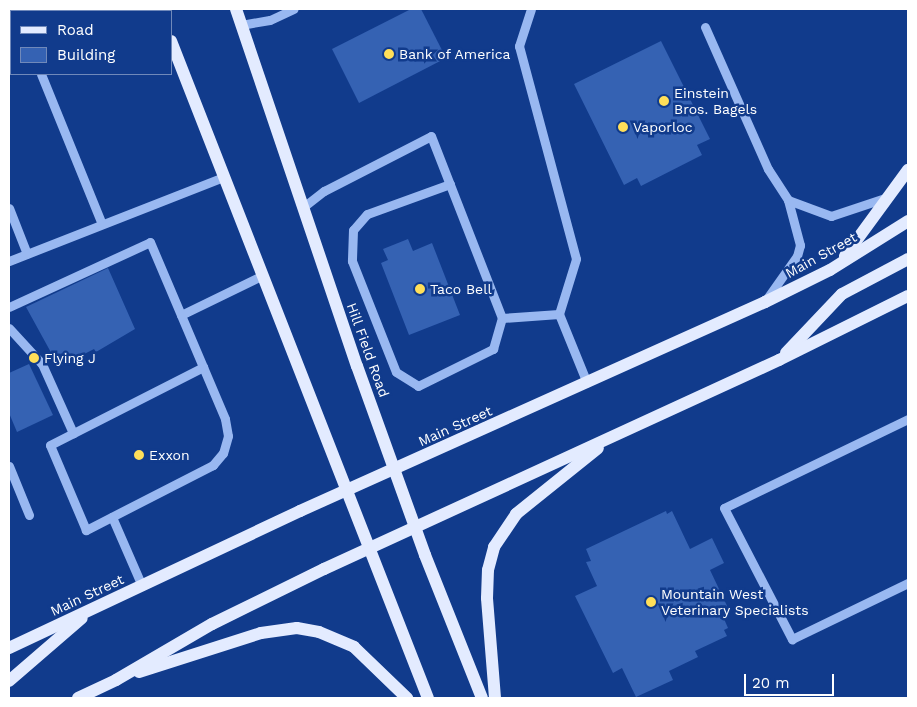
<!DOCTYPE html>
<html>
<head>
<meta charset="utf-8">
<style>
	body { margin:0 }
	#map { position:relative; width:917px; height:707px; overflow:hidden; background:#113b8c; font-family:"Work Sans",sans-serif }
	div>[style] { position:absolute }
	.building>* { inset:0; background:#3562b3 }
	.minor>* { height:9px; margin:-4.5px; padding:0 4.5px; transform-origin:4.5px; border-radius:4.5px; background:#99b8f1 }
	.major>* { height:12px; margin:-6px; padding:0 6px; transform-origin:6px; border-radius:6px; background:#e3ebff }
	.dots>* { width:14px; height:14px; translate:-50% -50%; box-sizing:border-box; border:2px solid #113b8c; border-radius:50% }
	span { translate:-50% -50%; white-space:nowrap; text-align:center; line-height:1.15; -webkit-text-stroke:5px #113b8c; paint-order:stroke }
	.poi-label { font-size:14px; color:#fff }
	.left { translate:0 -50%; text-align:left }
	.street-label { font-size:14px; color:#fff }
	.frame { position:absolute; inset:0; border:10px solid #fff; pointer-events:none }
	.legend { position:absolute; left:10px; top:10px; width:162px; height:65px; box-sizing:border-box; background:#113b8c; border:1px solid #7089ba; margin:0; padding:6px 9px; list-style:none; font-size:15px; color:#fff }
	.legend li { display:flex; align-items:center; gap:10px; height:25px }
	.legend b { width:25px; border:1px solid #7089ba }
	.scale { position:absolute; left:744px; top:674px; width:90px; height:22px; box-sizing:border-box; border:2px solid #fff; border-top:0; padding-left:6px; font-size:15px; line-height:18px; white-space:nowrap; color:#fff; -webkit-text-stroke:4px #113b8c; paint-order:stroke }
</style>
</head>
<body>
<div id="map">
	<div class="building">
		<div style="clip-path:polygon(411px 9px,421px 9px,446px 58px,359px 103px,332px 49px)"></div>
		<div style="clip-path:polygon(661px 41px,710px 139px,697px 145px,702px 155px,641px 186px,637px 178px,624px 185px,574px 84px)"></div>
		<div style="clip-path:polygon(408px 239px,413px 251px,432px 243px,460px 315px,409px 335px,381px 263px,388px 260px,383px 249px)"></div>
		<div style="clip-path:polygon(108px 268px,135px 329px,96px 352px,94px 349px,59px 367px,26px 307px)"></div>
		<div style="clip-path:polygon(29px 364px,53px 415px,17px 432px,9px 413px,9px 373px)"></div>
		<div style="clip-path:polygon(666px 511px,667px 514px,672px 511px,690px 549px,712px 538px,724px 563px,710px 570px,728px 608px,721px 612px,728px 628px,724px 630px,727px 636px,695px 651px,698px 657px,669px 671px,673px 680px,636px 697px,622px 668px,613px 673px,575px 596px,597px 586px,586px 562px,591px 561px,586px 549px)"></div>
	</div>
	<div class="minor">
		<div style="left:15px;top:9px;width:2px;rotate:63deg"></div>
		<div style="left:531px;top:9px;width:39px;rotate:108deg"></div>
		<div style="left:519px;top:46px;width:220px;rotate:75deg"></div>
		<div style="left:576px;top:259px;width:58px;rotate:107.2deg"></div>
		<div style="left:559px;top:314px;width:74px;rotate:67.9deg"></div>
		<div style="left:241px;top:25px;width:29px;rotate:-10deg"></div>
		<div style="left:270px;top:20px;width:26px;rotate:-25deg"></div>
		<div style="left:705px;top:27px;width:155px;rotate:66.1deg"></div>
		<div style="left:768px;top:169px;width:37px;rotate:57deg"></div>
		<div style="left:788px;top:200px;width:47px;rotate:75.1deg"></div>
		<div style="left:800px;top:245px;width:11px;rotate:105deg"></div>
		<div style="left:797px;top:256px;width:54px;rotate:125.2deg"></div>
		<div style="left:41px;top:74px;width:162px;rotate:67.9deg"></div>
		<div style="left:450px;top:184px;width:88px;rotate:160.1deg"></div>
		<div style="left:367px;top:214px;width:21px;rotate:131deg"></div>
		<div style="left:353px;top:230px;width:31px;rotate:92deg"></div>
		<div style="left:352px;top:261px;width:119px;rotate:68.4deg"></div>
		<div style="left:396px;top:372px;width:26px;rotate:32deg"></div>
		<div style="left:418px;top:386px;width:84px;rotate:-26.3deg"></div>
		<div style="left:493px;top:349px;width:32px;rotate:-74deg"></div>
		<div style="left:788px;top:200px;width:46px;rotate:20.4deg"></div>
		<div style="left:831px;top:216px;width:60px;rotate:-18.4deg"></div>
		<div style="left:9px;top:208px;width:49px;rotate:68.6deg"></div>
		<div style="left:302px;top:208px;width:28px;rotate:-38deg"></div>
		<div style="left:324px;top:191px;width:120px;rotate:-27.2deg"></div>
		<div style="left:431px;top:136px;width:195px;rotate:68.7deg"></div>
		<div style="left:502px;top:318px;width:57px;rotate:-4deg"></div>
		<div style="left:9px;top:261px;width:230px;rotate:-21.4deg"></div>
		<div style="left:9px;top:307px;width:155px;rotate:-24.7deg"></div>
		<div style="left:150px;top:242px;width:192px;rotate:67deg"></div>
		<div style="left:225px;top:419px;width:17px;rotate:80deg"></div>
		<div style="left:228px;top:436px;width:18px;rotate:106deg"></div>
		<div style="left:223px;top:453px;width:16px;rotate:130deg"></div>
		<div style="left:213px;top:465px;width:143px;rotate:152.9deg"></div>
		<div style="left:86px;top:530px;width:92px;rotate:-113deg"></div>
		<div style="left:50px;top:445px;width:172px;rotate:-27deg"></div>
		<div style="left:181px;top:315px;width:89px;rotate:-26deg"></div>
		<div style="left:9px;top:328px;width:49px;rotate:47.5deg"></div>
		<div style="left:42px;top:364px;width:76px;rotate:65.8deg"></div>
		<div style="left:908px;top:419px;width:204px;rotate:154.2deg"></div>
		<div style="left:724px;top:508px;width:148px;rotate:62.6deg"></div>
		<div style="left:792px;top:639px;width:129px;rotate:-25.8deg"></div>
		<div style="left:9px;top:466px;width:53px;rotate:67.8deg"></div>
		<div style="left:112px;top:517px;width:75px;rotate:66.5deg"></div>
	</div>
	<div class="major">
		<div style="left:155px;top:9px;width:3px;rotate:45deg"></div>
		<div style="left:236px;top:9px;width:377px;rotate:71.3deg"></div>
		<div style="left:357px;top:366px;width:201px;rotate:70.2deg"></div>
		<div style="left:425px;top:555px;width:154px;rotate:68.3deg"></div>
		<div style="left:171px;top:41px;width:705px;rotate:68.64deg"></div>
		<div style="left:845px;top:256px;width:107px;rotate:-53.8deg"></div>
		<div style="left:786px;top:353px;width:81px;rotate:-46.5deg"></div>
		<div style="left:842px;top:294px;width:75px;rotate:-27.9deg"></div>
		<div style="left:9px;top:648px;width:322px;rotate:-25.2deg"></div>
		<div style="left:300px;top:511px;width:510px;rotate:-24.2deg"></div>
		<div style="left:765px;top:302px;width:72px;rotate:-26.2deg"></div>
		<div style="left:830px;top:270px;width:92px;rotate:-32.1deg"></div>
		<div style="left:139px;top:672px;width:128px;rotate:-17.7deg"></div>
		<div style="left:261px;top:633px;width:36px;rotate:-8deg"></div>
		<div style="left:297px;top:628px;width:22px;rotate:10deg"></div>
		<div style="left:319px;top:632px;width:38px;rotate:23deg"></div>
		<div style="left:354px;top:647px;width:74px;rotate:43.9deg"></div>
		<div style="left:9px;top:681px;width:96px;rotate:-40.8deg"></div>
		<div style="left:78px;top:698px;width:42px;rotate:-25.3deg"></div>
		<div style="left:116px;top:680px;width:111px;rotate:-30.3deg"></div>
		<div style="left:212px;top:624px;width:125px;rotate:-26.2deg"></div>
		<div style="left:324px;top:569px;width:501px;rotate:-24.67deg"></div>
		<div style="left:779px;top:360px;width:144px;rotate:-26.4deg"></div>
		<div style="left:495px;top:698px;width:100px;rotate:-94.6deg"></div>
		<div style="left:487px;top:598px;width:28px;rotate:-88deg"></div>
		<div style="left:488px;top:570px;width:24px;rotate:-75deg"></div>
		<div style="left:494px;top:547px;width:40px;rotate:-56deg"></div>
		<div style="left:516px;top:514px;width:105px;rotate:-38.8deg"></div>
	</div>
	<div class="dots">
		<div style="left:389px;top:54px;background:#ffdf59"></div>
		<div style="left:664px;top:101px;background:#ffdf59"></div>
		<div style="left:623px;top:127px;background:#ffdf59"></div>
		<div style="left:420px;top:289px;background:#ffdf59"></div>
		<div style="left:34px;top:358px;background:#ffdf59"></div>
		<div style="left:139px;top:455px;background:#ffdf59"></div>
		<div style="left:651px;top:602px;background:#ffdf59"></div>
	</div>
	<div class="poi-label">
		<span class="left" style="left:399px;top:54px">Bank of America</span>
		<span class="left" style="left:674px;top:101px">Einstein<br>Bros. Bagels</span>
		<span class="left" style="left:633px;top:127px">Vaporloc</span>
		<span class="left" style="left:430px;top:289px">Taco Bell</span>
		<span class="left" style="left:44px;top:358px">Flying J</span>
		<span class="left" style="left:149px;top:455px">Exxon</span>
		<span class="left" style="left:661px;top:602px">Mountain West<br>Veterinary Specialists</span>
	</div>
	<div class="street-label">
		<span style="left:821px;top:255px;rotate:-29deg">Main Street</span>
		<span style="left:368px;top:350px;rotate:70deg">Hill Field Road</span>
		<span style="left:455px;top:426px;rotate:-24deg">Main Street</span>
		<span style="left:87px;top:595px;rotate:-25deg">Main Street</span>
	</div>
	<div class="frame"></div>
	<ul class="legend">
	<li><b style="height:6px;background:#e3ebff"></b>Road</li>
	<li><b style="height:14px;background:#3562b3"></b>Building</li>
	</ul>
	<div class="scale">20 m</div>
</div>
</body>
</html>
